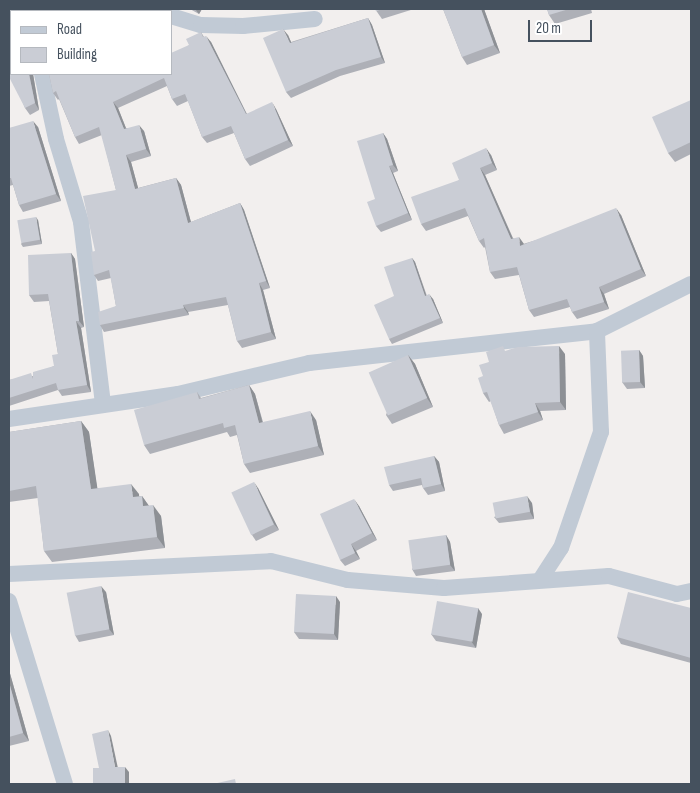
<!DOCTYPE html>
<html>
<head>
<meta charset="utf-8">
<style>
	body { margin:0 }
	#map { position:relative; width:700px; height:793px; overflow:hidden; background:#f2efee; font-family:"Sofia Sans Condensed",sans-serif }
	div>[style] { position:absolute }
	.minor>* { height:16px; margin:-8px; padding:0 8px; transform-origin:8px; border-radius:8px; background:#c1cad5 }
	.wall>* { inset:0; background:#aeb0b7 }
	.shaded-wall>* { inset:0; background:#8d9095 }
	.building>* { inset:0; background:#cacdd5; transform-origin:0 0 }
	span { translate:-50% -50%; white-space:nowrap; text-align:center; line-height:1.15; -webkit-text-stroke:4px #fff; paint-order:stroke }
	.frame { position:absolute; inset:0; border:10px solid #45515e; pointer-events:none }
	.legend { position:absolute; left:10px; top:10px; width:162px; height:65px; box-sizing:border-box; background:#fff; border:1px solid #b5b9bf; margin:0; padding:6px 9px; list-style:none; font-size:15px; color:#45515e }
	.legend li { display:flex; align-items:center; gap:10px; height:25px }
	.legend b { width:25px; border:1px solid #b5b9bf }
	.scale { position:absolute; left:528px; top:20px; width:64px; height:22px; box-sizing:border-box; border:2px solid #45515e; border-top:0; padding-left:6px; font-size:15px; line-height:18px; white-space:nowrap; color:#45515e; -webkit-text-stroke:4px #fff; paint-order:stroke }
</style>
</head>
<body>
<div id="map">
	<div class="minor">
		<div style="left:157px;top:9px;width:4px;rotate:27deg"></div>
		<div style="left:91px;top:11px;width:5px;rotate:-22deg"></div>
		<div style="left:171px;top:16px;width:31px;rotate:17deg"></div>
		<div style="left:201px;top:25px;width:42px;rotate:1.4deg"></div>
		<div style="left:243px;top:26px;width:72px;rotate:-5.6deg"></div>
		<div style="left:9px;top:47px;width:2px;rotate:-27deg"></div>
		<div style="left:42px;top:74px;width:66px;rotate:77.8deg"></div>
		<div style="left:56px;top:139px;width:87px;rotate:73.2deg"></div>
		<div style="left:81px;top:222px;width:184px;rotate:83.1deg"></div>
		<div style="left:9px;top:419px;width:171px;rotate:-8.4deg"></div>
		<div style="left:178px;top:394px;width:135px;rotate:-13.3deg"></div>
		<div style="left:309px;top:363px;width:290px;rotate:-6.3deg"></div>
		<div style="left:597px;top:331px;width:105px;rotate:-26.6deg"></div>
		<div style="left:9px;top:574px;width:262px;rotate:-2.8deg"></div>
		<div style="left:271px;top:561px;width:79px;rotate:13.9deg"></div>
		<div style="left:348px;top:580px;width:96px;rotate:4.8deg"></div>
		<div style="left:444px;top:588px;width:165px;rotate:-4.2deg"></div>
		<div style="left:609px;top:576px;width:70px;rotate:14.8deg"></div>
		<div style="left:677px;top:594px;width:14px;rotate:-12deg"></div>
		<div style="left:540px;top:580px;width:38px;rotate:-57deg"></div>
		<div style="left:561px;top:548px;width:123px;rotate:-71deg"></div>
		<div style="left:601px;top:432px;width:101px;rotate:-92.3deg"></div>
		<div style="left:9px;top:601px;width:191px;rotate:73deg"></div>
	</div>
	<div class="wall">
		<div style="clip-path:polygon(9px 9px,12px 9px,13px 11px,11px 11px,11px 28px,9px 28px)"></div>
		<div style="clip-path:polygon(190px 9px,202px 9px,199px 14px)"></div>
		<div style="clip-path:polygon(375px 9px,414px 9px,382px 19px)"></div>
		<div style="clip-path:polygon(443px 9px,484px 9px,500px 53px,467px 65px,462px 57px)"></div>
		<div style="clip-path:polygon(547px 9px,591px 9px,592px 13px,555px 24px,549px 15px)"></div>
		<div style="clip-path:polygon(368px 18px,372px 25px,385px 63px,340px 76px,291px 98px,286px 92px,288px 35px,291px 42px)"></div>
		<div style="clip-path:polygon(201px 32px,204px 37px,211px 42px,247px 114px,276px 109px,293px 146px,250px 166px,245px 159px,234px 133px,207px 143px,202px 137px,188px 101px,177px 106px,172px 99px,167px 86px,118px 108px,126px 128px,144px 131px,151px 156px,131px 162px,138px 188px,176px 178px,181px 185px,191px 222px,240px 203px,244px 210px,270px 288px,263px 290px,276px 339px,242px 348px,237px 341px,228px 305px,188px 312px,189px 315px,104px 332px,100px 325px,116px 306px,111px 278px,98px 281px,94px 275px,95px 251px,116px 190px,102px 135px,79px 144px,75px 137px,59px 99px,58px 100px,53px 93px,49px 74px,171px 74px,189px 45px)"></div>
		<div style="clip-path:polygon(12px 74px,33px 74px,39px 110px,30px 115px,25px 108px)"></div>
		<div style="clip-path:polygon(691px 100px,691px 154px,675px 162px,668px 153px)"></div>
		<div style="clip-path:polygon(38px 127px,61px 201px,23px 212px,19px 205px,13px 185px,9px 186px,9px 128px)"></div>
		<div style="clip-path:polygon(383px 133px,387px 139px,398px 171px,393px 173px,412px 220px,381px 232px,376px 226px,375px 199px)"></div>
		<div style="clip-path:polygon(491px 155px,497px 170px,485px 175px,513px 238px,523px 244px,621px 215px,646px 276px,604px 294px,609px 309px,577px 319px,572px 312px,570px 307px,534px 317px,529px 310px,519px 275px,495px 279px,490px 272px,485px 247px,484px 248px,479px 241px,468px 216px,426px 231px,421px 224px,459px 180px)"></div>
		<div style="clip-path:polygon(38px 220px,42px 244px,23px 247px,21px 244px)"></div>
		<div style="clip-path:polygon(71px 253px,75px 259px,84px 327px,81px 328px,91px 392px,62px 396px,58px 390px,9px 406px,9px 380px,33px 376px,54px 366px,58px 354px,49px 301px,34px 302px,29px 295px)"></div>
		<div style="clip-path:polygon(412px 258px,415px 262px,427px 296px,433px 299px,443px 323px,392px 344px,389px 339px,394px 296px)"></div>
		<div style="clip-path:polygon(639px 350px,643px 356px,645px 388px,627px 389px,622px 382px)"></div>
		<div style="clip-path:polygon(506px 351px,565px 354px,566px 410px,540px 411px,543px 420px,504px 434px,499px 425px,491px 401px,489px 402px,483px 393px,483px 376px,489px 362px)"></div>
		<div style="clip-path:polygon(408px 355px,415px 364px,433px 407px,392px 424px,386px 415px)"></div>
		<div style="clip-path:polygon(249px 385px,255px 394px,263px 422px,316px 420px,324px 455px,250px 473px,244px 464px,237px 435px,230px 437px,227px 432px,150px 454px,144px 445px,197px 392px,201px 398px)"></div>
		<div style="clip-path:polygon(81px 421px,89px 432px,97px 488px,139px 494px,139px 496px,142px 496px,149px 506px,161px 516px,165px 548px,52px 562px,44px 551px,38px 498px,9px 502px,9px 432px)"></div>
		<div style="clip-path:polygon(434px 456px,439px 462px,445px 491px,428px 495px,423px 488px,422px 485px,393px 491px,389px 485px)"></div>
		<div style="clip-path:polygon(258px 488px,279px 530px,256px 541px,252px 535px)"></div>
		<div style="clip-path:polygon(532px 503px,534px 519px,499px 523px,494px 517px)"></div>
		<div style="clip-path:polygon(359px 506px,377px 540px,356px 551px,360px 559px,345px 566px,340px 560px)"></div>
		<div style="clip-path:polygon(446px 535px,450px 542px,455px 571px,416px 576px,412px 569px)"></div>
		<div style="clip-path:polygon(106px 592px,114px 635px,79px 642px,75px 635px)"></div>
		<div style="clip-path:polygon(340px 602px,338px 640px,299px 639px,294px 632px)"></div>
		<div style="clip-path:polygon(691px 608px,691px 663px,621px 644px,617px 637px)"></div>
		<div style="clip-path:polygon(482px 614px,476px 648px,436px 641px,431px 634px)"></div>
		<div style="clip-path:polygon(9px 670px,29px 741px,9px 746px)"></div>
	</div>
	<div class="shaded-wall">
		<div style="clip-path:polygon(195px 9px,202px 9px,199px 14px)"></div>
		<div style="clip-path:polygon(481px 9px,484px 9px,500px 53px,494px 45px)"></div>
		<div style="clip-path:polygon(368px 18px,372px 25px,385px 63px,381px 57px)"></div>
		<div style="clip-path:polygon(283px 29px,288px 35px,294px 49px,290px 43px)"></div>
		<div style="clip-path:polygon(206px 36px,211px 42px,250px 121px,246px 114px)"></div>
		<div style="clip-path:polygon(29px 74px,33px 74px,39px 110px,35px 103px)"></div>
		<div style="clip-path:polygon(113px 102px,118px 108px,129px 136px,124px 129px)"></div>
		<div style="clip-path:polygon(272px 102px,276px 109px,293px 146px,288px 140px)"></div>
		<div style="clip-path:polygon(33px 121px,38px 127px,61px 201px,56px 194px)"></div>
		<div style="clip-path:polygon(139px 125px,144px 131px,151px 156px,146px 149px)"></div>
		<div style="clip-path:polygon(383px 133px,387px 139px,398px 171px,393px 165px)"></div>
		<div style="clip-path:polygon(486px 148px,491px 155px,497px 170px,492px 163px)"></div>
		<div style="clip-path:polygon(126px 155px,131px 162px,140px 195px,135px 189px)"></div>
		<div style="clip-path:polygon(389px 166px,393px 173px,412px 220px,408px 213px)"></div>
		<div style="clip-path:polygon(480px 168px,485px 175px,516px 246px,511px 239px)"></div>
		<div style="clip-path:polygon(176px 178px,181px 185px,193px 230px,188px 223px)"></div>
		<div style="clip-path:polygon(240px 203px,244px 210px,270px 288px,266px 281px)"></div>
		<div style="clip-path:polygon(616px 208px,621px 215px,646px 276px,641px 269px)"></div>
		<div style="clip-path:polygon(36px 217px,38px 220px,42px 244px,40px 240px)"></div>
		<div style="clip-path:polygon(519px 237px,524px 244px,520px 246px)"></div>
		<div style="clip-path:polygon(71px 253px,75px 259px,84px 327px,79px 321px)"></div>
		<div style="clip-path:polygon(412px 258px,415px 262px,428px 301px,425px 296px)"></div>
		<div style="clip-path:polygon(259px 283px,263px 290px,276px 339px,271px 332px)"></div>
		<div style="clip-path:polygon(599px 287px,604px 294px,609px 309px,604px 302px)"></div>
		<div style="clip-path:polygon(429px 294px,433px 299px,443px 323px,440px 318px)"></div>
		<div style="clip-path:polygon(183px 305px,188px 312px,189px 315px,184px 308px)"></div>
		<div style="clip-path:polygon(76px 321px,81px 328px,91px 392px,87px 385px)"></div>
		<div style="clip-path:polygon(559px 346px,565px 354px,566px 410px,560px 402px)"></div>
		<div style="clip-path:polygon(639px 350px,643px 356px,645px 388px,640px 382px)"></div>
		<div style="clip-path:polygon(408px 355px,415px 364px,433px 407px,427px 398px)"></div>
		<div style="clip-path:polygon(249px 385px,255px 394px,265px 432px,259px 423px)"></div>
		<div style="clip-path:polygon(535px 403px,540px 411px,543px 420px,538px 412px)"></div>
		<div style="clip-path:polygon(310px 411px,316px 420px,324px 455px,318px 446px)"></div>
		<div style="clip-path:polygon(81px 421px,89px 432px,99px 499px,91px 489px)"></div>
		<div style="clip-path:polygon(434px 456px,439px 462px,445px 491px,441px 484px)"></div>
		<div style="clip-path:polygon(254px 482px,258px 488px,279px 530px,274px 524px)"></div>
		<div style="clip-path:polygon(131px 484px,139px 494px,140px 508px,133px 497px)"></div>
		<div style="clip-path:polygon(142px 496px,149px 506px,143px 506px)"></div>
		<div style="clip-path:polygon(527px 496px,532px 503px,534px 519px,530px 512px)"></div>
		<div style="clip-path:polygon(354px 499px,359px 506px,377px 540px,372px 533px)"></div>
		<div style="clip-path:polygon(153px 505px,161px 516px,165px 548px,157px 537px)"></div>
		<div style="clip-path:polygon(446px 535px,450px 542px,455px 571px,450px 565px)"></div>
		<div style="clip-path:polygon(351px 544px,356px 551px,360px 559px,355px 553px)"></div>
		<div style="clip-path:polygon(101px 586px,106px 592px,114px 635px,109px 629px)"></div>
		<div style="clip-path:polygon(336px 596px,340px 602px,338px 640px,334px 634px)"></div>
		<div style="clip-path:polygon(478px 608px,482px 614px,476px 648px,471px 641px)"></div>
		<div style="clip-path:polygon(9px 670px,29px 741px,23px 733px,9px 682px)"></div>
		<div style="clip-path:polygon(108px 730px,111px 736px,119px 773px,115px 767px)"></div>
		<div style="clip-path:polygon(125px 767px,129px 772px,129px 784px,125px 784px)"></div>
	</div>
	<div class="building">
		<div style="clip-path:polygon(9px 9px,10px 9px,11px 14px,11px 20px,9px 21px)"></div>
		<div style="clip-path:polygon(375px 9px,383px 9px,376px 11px)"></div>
		<div style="clip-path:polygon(443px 9px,481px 9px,494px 45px,462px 57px)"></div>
		<div style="clip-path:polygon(547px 9px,569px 9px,549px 15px)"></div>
		<div style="clip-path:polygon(368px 18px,381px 57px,336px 70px,286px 92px,263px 38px,283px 29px,290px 43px)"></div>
		<div style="clip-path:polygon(201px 32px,203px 37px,206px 36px,246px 114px,272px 102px,288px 140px,245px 159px,231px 126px,202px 137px,185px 94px,172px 99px,164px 78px,113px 102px,124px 129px,139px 125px,146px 149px,126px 155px,135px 189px,176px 178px,188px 223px,240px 203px,266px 281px,259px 283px,271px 332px,237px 341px,226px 297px,183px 305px,184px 308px,100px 325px,98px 312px,116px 306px,109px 270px,94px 275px,91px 252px,95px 251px,83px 196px,116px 190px,99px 127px,75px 137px,56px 91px,53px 93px,49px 74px,171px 74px,171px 53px,189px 45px,186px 39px)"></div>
		<div style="clip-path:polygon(12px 74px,29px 74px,35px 103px,25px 108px,9px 77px,9px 76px)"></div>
		<div style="clip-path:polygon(691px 100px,691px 142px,668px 153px,652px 117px)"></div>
		<div style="clip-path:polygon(33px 121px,56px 194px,19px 205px,11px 178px,9px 178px,9px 128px)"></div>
		<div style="clip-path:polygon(383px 133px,393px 165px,389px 166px,408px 213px,376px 226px,367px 202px,375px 199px,357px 141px)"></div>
		<div style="clip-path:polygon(486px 148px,492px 163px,480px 168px,511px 239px,519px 237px,520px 246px,616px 208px,641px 269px,599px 287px,604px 302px,572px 312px,567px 299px,529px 310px,517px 267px,490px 272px,484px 238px,479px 241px,465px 208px,421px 224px,411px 197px,459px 180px,452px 163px)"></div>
		<div style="left:36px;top:217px;width:23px;height:19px;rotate:80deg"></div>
		<div style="clip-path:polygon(71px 253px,79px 321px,76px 321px,87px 385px,58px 390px,56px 383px,9px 398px,9px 380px,31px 373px,33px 379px,33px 372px,54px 366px,52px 355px,58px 354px,48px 294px,29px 295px,28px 255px)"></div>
		<div style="clip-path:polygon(412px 258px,425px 296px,429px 294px,440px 318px,389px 339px,374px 305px,394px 296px,384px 267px)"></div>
		<div style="clip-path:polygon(503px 346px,505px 351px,518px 347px,559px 346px,560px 402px,535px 403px,538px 412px,499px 425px,487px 392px,483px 393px,478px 378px,483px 376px,479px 365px,489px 362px,486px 352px)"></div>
		<div style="left:639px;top:350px;width:32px;height:18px;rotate:88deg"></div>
		<div style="left:408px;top:355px;width:47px;height:43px;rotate:66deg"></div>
		<div style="clip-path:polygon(249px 385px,259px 423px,310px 411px,318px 446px,244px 464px,235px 425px,224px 428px,223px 423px,144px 445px,134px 410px,197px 392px,199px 399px)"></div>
		<div style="clip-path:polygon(81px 421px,91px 489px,131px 484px,133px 497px,142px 496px,143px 506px,153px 505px,157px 537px,44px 551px,36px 486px,9px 491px,9px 432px)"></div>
		<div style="clip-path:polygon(434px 456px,441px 484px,423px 488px,421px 478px,389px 485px,384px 467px)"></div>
		<div style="left:254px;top:482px;width:47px;height:25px;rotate:65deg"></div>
		<div style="left:527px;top:496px;width:16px;height:35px;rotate:79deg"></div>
		<div style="clip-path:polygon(354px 499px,372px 533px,351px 544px,355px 553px,340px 560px,320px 514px)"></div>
		<div style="left:446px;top:535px;width:30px;height:38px;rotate:82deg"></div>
		<div style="left:101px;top:586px;width:44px;height:35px;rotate:79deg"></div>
		<div style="clip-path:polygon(628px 592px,691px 608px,691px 658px,617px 637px)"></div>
		<div style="left:296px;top:594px;width:40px;height:38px;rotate:3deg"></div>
		<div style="left:437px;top:601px;width:42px;height:34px;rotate:10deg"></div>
		<div style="clip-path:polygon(9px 682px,23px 733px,9px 737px)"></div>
		<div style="clip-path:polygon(108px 730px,115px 767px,125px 767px,125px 784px,93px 784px,93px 768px,99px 768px,92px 734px)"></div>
		<div style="clip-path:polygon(235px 779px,236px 784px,213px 784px)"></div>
	</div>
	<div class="frame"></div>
	<ul class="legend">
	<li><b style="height:6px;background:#c1cad5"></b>Road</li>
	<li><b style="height:14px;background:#cacdd5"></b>Building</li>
	</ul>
	<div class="scale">20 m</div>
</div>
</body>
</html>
